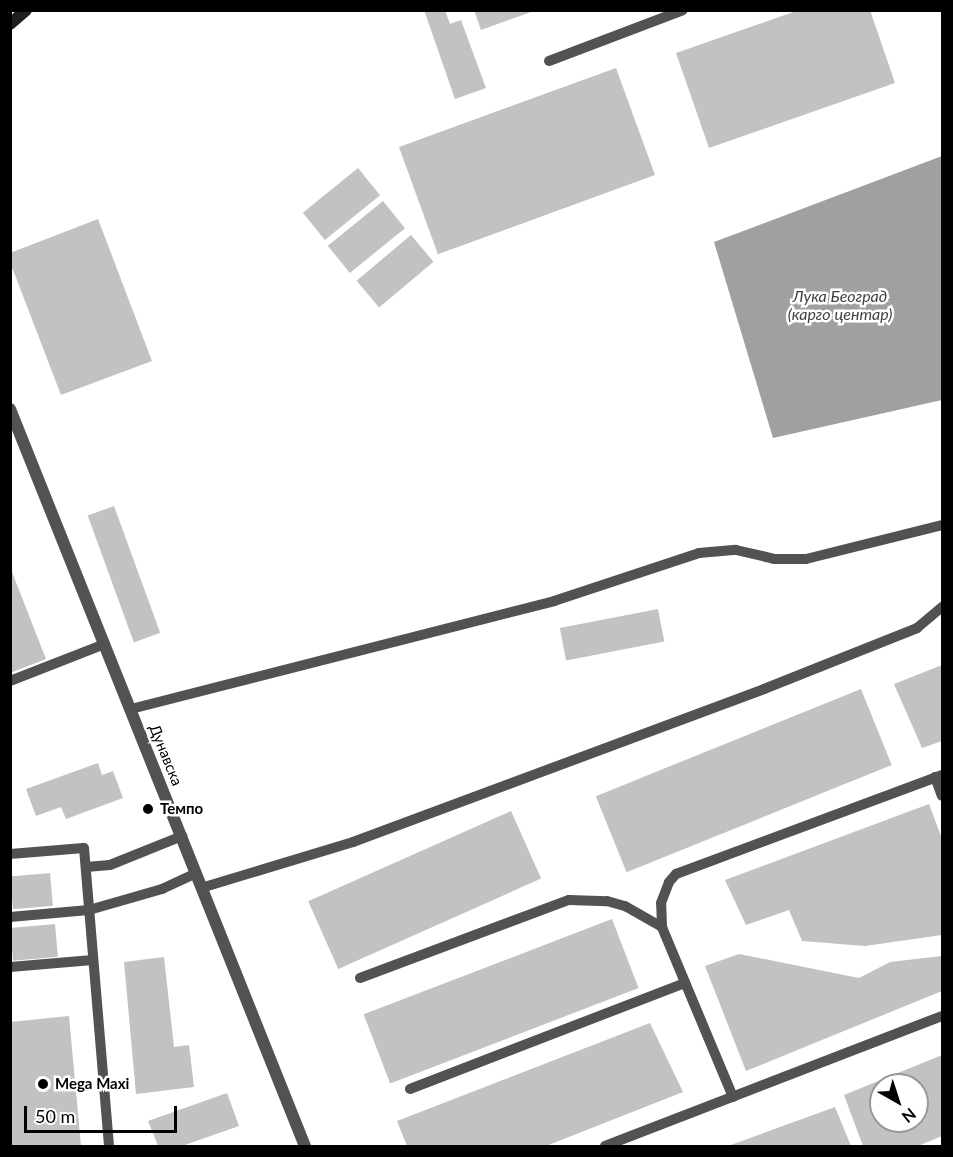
<!DOCTYPE html>
<html>
<head>
<meta charset="utf-8">
<style>
	body { margin:0 }
	#map { position:relative; width:953px; height:1157px; overflow:hidden; background:#fff; font-family:Lato,sans-serif }
	div>[style] { position:absolute }
	.water>* { inset:0; background:#a0a0a0 }
	.building>* { inset:0; background:#c2c2c2; transform-origin:0 0 }
	.service>* { height:10px; margin:-5px; padding:0 5px; transform-origin:5px; border-radius:5px; background:#525252 }
	.minor>* { height:12px; margin:-6px; padding:0 6px; transform-origin:6px; border-radius:6px; background:#525252 }
	.secondary>* { height:12px; margin:-6px; padding:0 6px; transform-origin:6px; border-radius:6px; background:#1f1f1f }
	.dots>* { width:16px; height:16px; translate:-50% -50%; box-sizing:border-box; border:3px solid #fff; border-radius:50% }
	span { translate:-50% -50%; white-space:nowrap; text-align:center; line-height:1.15; -webkit-text-stroke:5px #fff; paint-order:stroke }
	.street-label { font-size:15px; color:#000 }
	.poi-label { font-size:15px; color:#000; font-weight:700 }
	.left { translate:0 -50%; text-align:left }
	.water-label { font-size:16px; color:#414141; font-style:italic }
	.frame { position:absolute; inset:0; border:12px solid #000; pointer-events:none }
	.north { position:absolute; left:869px; top:1073px; width:60px; height:60px; box-sizing:border-box; background:#fff; border:2px solid #999; border-radius:50%; rotate:141deg; font-size:16px; font-weight:700; line-height:24px; text-align:center; color:#000 }
	.north::after { content:''; display:block; margin:auto; width:21px; height:27px; background:#000; clip-path:polygon(50% 0,100% 100%,50% 72%,0 100%) }
	.scale { position:absolute; left:24px; top:1106px; width:153px; height:27px; box-sizing:border-box; border:3px solid #000; border-top:0; padding-left:8px; font-size:18px; line-height:21px; white-space:nowrap; color:#000; -webkit-text-stroke:4px #fff; paint-order:stroke }
</style>
</head>
<body>
<div id="map">
	<div class="water">
		<div style="clip-path:polygon(942px 156px,942px 400px,773px 438px,714px 242px)"></div>
	</div>
	<div class="building">
		<div style="clip-path:polygon(424px 10px,445px 10px,450px 24px,461px 20px,486px 88px,455px 99px)"></div>
		<div style="clip-path:polygon(474px 10px,534px 10px,534px 11px,481px 30px)"></div>
		<div style="clip-path:polygon(799px 10px,870px 10px,895px 83px,709px 148px,676px 53px)"></div>
		<div style="left:616px;top:68px;width:114px;height:231px;rotate:70deg"></div>
		<div style="left:358px;top:168px;width:35px;height:71px;rotate:51deg"></div>
		<div style="left:383px;top:201px;width:35px;height:71px;rotate:51deg"></div>
		<div style="clip-path:polygon(98px 219px,152px 361px,61px 395px,10px 262px,10px 253px)"></div>
		<div style="left:411px;top:235px;width:35px;height:71px;rotate:50deg"></div>
		<div style="left:114px;top:506px;width:135px;height:28px;rotate:70deg"></div>
		<div style="clip-path:polygon(10px 567px,46px 659px,10px 673px)"></div>
		<div style="left:658px;top:609px;width:33px;height:100px;rotate:79deg"></div>
		<div style="clip-path:polygon(942px 665px,942px 741px,922px 748px,894px 684px)"></div>
		<div style="left:861px;top:689px;width:82px;height:286px;rotate:68deg"></div>
		<div style="clip-path:polygon(98px 763px,102px 775px,113px 771px,123px 798px,66px 819px,61px 807px,36px 816px,26px 789px)"></div>
		<div style="clip-path:polygon(929px 804px,942px 839px,942px 935px,865px 946px,802px 941px,789px 910px,746px 925px,725px 880px)"></div>
		<div style="left:511px;top:811px;width:74px;height:222px;rotate:66deg"></div>
		<div style="left:50px;top:873px;width:33px;height:40px;rotate:85deg"></div>
		<div style="left:612px;top:919px;width:74px;height:266px;rotate:69deg"></div>
		<div style="left:55px;top:924px;width:33px;height:45px;rotate:85deg"></div>
		<div style="clip-path:polygon(739px 954px,859px 978px,890px 962px,942px 956px,942px 991px,746px 1071px,705px 966px)"></div>
		<div style="clip-path:polygon(164px 957px,174px 1047px,189px 1045px,194px 1087px,136px 1094px,124px 962px)"></div>
		<div style="clip-path:polygon(69px 1016px,81px 1146px,10px 1146px,10px 1022px)"></div>
		<div style="clip-path:polygon(650px 1023px,683px 1092px,546px 1146px,407px 1146px,397px 1121px)"></div>
		<div style="clip-path:polygon(evenodd,942px 1055px,942px 1136px,918px 1146px,863px 1146px,844px 1095px,942px 1055px,881px 1085px,917px 1085px,917px 1121px,881px 1121px,881px 1085px)"></div>
		<div style="clip-path:polygon(227px 1093px,239px 1126px,182px 1146px,158px 1146px,148px 1121px)"></div>
		<div style="clip-path:polygon(835px 1107px,851px 1146px,728px 1146px)"></div>
	</div>
	<div class="service">
		<div style="left:549px;top:61px;width:143px;rotate:-20.8deg"></div>
		<div style="left:10px;top:681px;width:102px;rotate:-21.3deg"></div>
		<div style="left:131px;top:709px;width:437px;rotate:-14.3deg"></div>
		<div style="left:554px;top:601px;width:153px;rotate:-18.3deg"></div>
		<div style="left:699px;top:553px;width:37px;rotate:-5deg"></div>
		<div style="left:736px;top:550px;width:39px;rotate:13deg"></div>
		<div style="left:774px;top:559px;width:32px"></div>
		<div style="left:806px;top:559px;width:140px;rotate:-14deg"></div>
		<div style="left:935px;top:777px;width:20px;rotate:70deg"></div>
		<div style="left:10px;top:854px;width:74px;rotate:-4.6deg"></div>
		<div style="left:84px;top:848px;width:299px;rotate:85.2deg"></div>
		<div style="left:86px;top:867px;width:24px;rotate:-5deg"></div>
		<div style="left:110px;top:865px;width:78px;rotate:-21.9deg"></div>
		<div style="left:201px;top:888px;width:159px;rotate:-16.8deg"></div>
		<div style="left:353px;top:842px;width:439px;rotate:-20.4deg"></div>
		<div style="left:764px;top:689px;width:165px;rotate:-21.7deg"></div>
		<div style="left:917px;top:628px;width:33px;rotate:-40deg"></div>
		<div style="left:10px;top:917px;width:79px;rotate:-5.1deg"></div>
		<div style="left:89px;top:910px;width:76px;rotate:-16deg"></div>
		<div style="left:162px;top:889px;width:38px;rotate:-25deg"></div>
		<div style="left:10px;top:967px;width:83px;rotate:-4.8deg"></div>
		<div style="left:360px;top:978px;width:223px;rotate:-20.5deg"></div>
		<div style="left:569px;top:900px;width:38px;rotate:2deg"></div>
		<div style="left:607px;top:901px;width:19px;rotate:16deg"></div>
		<div style="left:625px;top:906px;width:43px;rotate:29.6deg"></div>
		<div style="left:410px;top:1089px;width:295px;rotate:-21.1deg"></div>
		<div style="left:733px;top:1097px;width:184px;rotate:-112.7deg"></div>
		<div style="left:662px;top:927px;width:24px;rotate:-92deg"></div>
		<div style="left:661px;top:903px;width:22px;rotate:-69deg"></div>
		<div style="left:669px;top:882px;width:11px;rotate:-49deg"></div>
		<div style="left:676px;top:874px;width:284px;rotate:-20.4deg"></div>
		<div style="left:605px;top:1146px;width:361px;rotate:-21.1deg"></div>
	</div>
	<div class="minor">
		<div style="left:10px;top:409px;width:794px;rotate:68.19deg"></div>
	</div>
	<div class="secondary">
		<div style="left:10px;top:24px;width:21px;rotate:-41deg"></div>
	</div>
	<div class="dots">
		<div style="left:148px;top:809px;background:#000"></div>
		<div style="left:43px;top:1084px;background:#000"></div>
	</div>
	<div class="street-label">
		<span style="left:166px;top:755px;rotate:68deg">Дунавска</span>
	</div>
	<div class="poi-label">
		<span class="left" style="left:160px;top:809px">Темпо</span>
		<span class="left" style="left:55px;top:1084px">Mega Maxi</span>
	</div>
	<div class="water-label">
		<span style="left:840px;top:305px">Лука Београд<br>(карго центар)</span>
	</div>
	<div class="frame"></div>
	<div class="north">N</div>
	<div class="scale">50 m</div>
</div>
</body>
</html>
